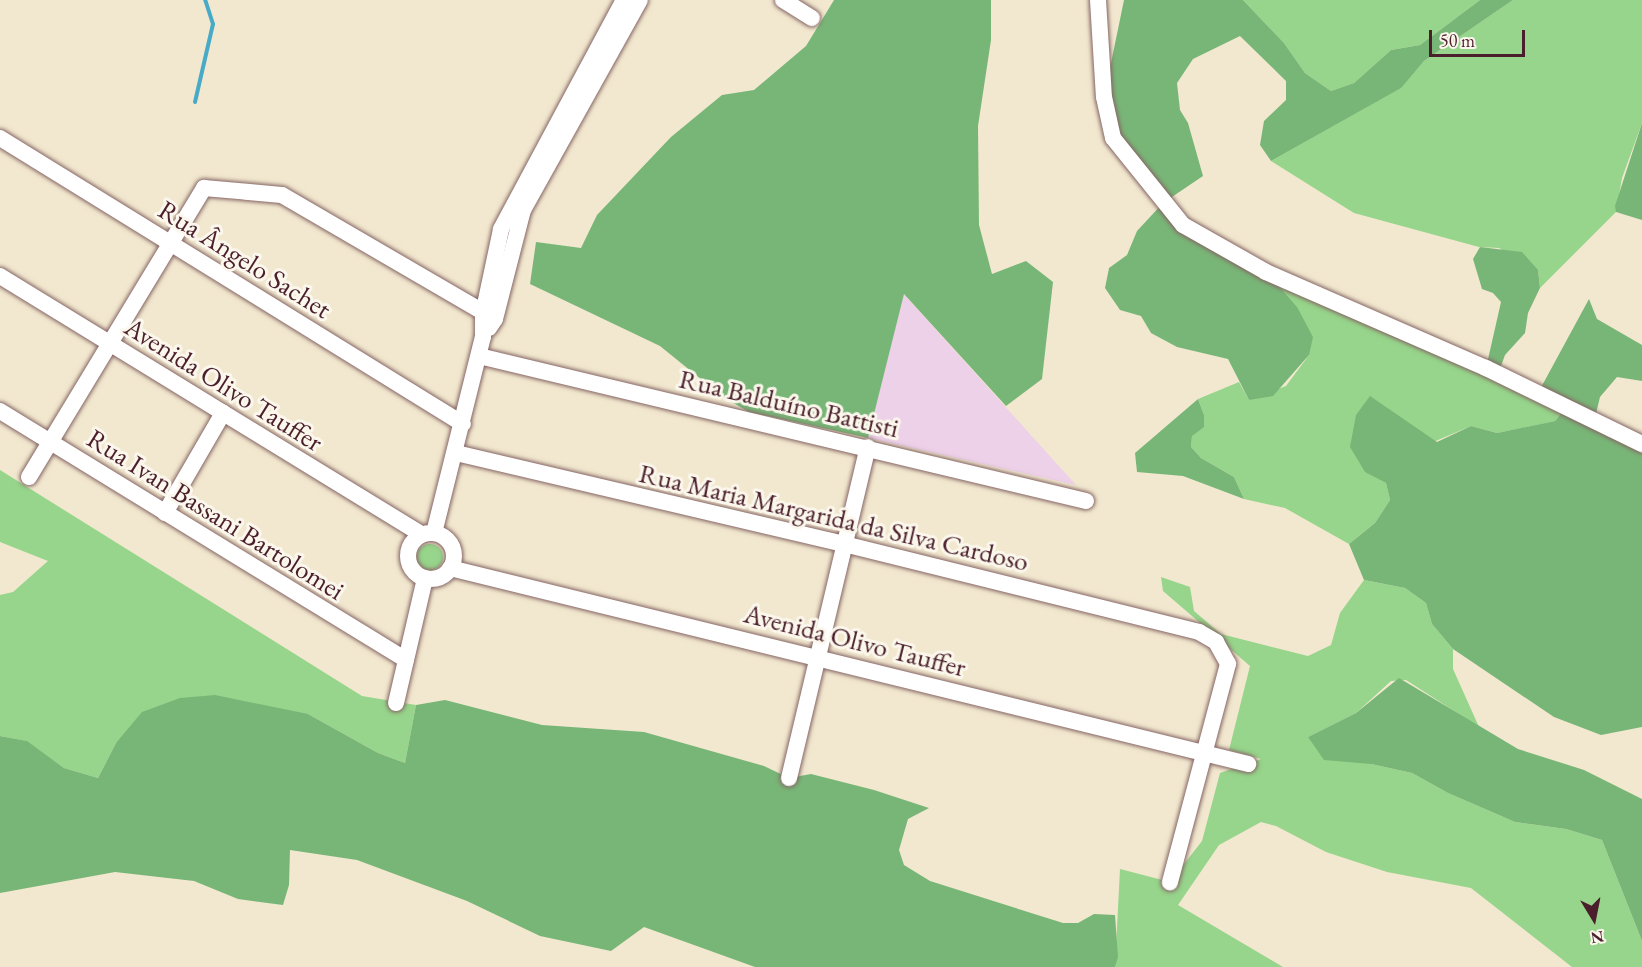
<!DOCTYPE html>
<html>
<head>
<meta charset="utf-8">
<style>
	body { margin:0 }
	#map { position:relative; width:1642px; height:967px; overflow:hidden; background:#f2e8cf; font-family:"EB Garamond",serif }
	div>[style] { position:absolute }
	.built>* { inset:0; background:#edd1e9 }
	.green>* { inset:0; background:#96d58b }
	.round { border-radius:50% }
	.forest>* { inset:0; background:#78b677 }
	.stream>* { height:4px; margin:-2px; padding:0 2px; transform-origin:2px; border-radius:2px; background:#49aac8 }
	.roads { filter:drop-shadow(0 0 2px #856564) drop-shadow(0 0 2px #856564) }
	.minor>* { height:16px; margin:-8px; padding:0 8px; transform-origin:8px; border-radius:8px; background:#fff }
	.minor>.ring { margin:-8px; padding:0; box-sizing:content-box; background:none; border:16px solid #fff; border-radius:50% }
	span { translate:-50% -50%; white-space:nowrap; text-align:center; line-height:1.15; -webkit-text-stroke:6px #fbf7ec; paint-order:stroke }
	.street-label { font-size:27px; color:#4a1f2b }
	.north { position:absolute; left:1564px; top:889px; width:60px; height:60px; -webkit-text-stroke:4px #fbf7ec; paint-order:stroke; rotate:170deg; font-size:16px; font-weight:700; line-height:24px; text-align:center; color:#4a1f2b }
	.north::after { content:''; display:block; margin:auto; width:21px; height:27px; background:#4a1f2b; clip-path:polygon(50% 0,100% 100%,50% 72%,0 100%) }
	.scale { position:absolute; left:1429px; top:30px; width:96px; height:27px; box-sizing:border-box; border:3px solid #4a1f2b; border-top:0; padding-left:8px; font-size:18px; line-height:21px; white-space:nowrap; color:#4a1f2b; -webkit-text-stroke:4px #fbf7ec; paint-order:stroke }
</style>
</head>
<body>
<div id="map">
	<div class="built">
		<div style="clip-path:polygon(903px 293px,1076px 485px,868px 438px)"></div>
	</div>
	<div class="green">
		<div style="clip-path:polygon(1243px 0,1480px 0,1420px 45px,1391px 50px,1354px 83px,1331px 91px,1305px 73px,1284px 43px)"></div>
		<div style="clip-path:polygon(1513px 0,1642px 0,1642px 123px,1622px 178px,1616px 212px,1540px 288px,1538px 270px,1499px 248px,1479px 247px,1354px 213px,1271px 161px,1400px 88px,1424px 61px)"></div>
		<div style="clip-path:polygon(1266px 272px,1565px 407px,1555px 421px,1523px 428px,1497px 433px,1471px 426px,1365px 471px,1386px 483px,1390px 500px,1375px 523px,1349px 544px,1285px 508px,1244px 499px,1234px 477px,1201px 458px,1191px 447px,1192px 436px,1204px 415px,1198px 399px,1239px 382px,1249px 400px,1286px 386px,1309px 355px)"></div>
		<div style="clip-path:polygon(0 470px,362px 696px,416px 705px,405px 763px,378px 753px,308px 714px,116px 743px,98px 778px,64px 768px,26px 741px,0 736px,0 595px,13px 592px,48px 561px,0 542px)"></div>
		<div class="round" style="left:417px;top:544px;width:26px;height:26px"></div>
		<div style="clip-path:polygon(1161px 577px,1190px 587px,1194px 611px,1221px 634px,1308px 656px,1331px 645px,1340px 613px,1364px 580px,1405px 588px,1426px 603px,1432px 624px,1453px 649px,1453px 669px,1479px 727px,1406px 680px,1391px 681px,1356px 713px,1308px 737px,1371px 764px,1412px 773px,1448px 793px,1515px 822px,1566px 829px,1602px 840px,1642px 941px,1642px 967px,1572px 967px,1471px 888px,1387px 872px,1326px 852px,1276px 826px,1261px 822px,1219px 845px,1178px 905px,1283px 967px,1115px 967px,1120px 869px,1170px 882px,1202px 841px,1220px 773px,1261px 759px,1229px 750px,1250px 666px,1163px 591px)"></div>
	</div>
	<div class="forest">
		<div style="clip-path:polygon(834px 0,991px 0,991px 40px,978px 126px,979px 225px,992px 274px,1026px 261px,1053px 282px,1042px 379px,1006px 406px,904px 294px,868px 438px,749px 412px,723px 397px,660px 346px,530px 284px,536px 242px,581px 248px,597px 215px,671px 137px,722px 95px,754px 90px,806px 46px)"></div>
		<div style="clip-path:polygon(1124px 0,1243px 0,1284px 43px,1305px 73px,1331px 91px,1354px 83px,1391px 50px,1420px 45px,1480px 0,1513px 0,1424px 61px,1401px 88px,1271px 161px,1260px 145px,1264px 121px,1286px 100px,1286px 81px,1240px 36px,1193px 59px,1177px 83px,1180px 110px,1188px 123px,1203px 176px,1163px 203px,1266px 272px,1297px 307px,1313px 337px,1309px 355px,1273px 396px,1249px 400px,1228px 359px,1177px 347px,1151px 333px,1141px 316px,1120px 310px,1105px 288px,1109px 268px,1127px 255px,1137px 231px,1163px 203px,1113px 138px,1104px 97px)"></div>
		<div style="clip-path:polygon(1642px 123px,1642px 220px,1616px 212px,1615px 206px)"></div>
		<div style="clip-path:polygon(1480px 247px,1522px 252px,1538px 270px,1540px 288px,1528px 313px,1525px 333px,1505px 355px,1498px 374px,1486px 368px,1501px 302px,1493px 293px,1482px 289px,1473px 259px)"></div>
		<div style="clip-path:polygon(1589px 299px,1597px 319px,1642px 345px,1642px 381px,1617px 377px,1600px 397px,1594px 422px,1642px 444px,1642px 727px,1601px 735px,1554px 717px,1453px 649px,1432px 624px,1426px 603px,1405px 588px,1364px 580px,1349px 544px,1375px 523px,1390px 500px,1386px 483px,1365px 472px,1350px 447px,1356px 415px,1370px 396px,1437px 442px,1471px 426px,1497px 433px,1555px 421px,1565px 408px,1538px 393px)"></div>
		<div style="clip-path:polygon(1198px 399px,1204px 415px,1204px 427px,1192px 436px,1191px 447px,1201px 458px,1234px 477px,1244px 499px,1183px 476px,1137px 472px,1135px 453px)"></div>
		<div style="clip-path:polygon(1399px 678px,1518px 749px,1584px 770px,1642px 799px,1642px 941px,1602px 840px,1566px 829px,1515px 822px,1448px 793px,1412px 773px,1371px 764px,1324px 760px,1308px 737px,1356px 713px)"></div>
		<div style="clip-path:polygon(215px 695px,308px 714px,378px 753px,405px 763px,416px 705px,445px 700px,542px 725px,644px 732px,764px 766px,789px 778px,811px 774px,874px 790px,929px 808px,908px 819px,899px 850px,904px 865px,930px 881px,1063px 923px,1078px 923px,1094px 914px,1115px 915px,1118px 957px,1115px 967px,755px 967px,644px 927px,611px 951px,540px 936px,467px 901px,357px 860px,290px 850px,289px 885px,283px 905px,238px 899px,194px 881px,115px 872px,0 893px,0 736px,27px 741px,64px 768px,98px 778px,116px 743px,142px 712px,180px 698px)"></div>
	</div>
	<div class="stream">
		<div style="left:195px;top:102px;width:80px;rotate:-77deg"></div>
		<div style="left:213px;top:24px;width:25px;rotate:-108deg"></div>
	</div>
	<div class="roads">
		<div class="minor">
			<div style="left:783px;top:0;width:34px;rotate:32deg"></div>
			<div style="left:1098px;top:0;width:97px;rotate:86.5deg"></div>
			<div style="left:1104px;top:97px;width:42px;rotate:77.6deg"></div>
			<div style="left:1113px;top:138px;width:112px;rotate:51.2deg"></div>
			<div style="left:1183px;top:225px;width:95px;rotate:29.5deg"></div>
			<div style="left:1266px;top:272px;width:240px;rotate:23.6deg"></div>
			<div style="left:1486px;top:368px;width:174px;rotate:26deg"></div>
			<div style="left:0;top:138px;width:544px;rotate:31.7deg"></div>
			<div style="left:0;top:276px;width:495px;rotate:31.5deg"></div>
			<div style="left:489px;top:328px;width:11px;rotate:-56deg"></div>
			<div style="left:495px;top:319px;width:113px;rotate:-75.6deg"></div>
			<div style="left:523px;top:210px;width:240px;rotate:-60.9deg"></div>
			<div style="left:479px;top:356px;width:624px;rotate:13.44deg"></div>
			<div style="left:0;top:411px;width:476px;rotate:31.5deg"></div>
			<div style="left:456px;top:453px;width:399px;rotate:13.2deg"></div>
			<div style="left:844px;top:544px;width:366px;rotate:13.9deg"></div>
			<div style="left:1199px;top:632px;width:20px;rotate:30deg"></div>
			<div style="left:1216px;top:642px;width:25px;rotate:61deg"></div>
			<div style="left:1228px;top:664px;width:226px;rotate:104.9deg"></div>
			<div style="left:29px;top:477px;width:338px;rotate:-58.8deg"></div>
			<div style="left:204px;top:188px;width:78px;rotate:5.1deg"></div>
			<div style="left:282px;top:195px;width:246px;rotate:30.2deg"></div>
			<div style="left:165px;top:513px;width:116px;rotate:-59.9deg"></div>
			<div style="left:434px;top:533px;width:202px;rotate:-76deg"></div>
			<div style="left:483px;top:337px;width:23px;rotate:-90deg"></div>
			<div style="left:483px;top:314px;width:87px;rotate:-78deg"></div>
			<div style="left:501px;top:229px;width:260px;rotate:-61.8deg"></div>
			<div class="ring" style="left:408px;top:533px;width:30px;height:30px"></div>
			<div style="left:450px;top:568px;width:822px;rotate:13.8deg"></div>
			<div style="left:396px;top:703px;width:128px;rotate:-76.9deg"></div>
			<div style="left:789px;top:778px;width:340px;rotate:-76.6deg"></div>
		</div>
	</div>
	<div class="street-label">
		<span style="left:245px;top:259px;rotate:32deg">Rua Ângelo Sachet</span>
		<span style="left:224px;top:384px;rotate:32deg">Avenida Olivo Tauffer</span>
		<span style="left:789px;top:403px;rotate:13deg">Rua Balduíno Battisti</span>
		<span style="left:216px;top:514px;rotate:32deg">Rua Ivan Bassani Bartolomei</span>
		<span style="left:834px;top:517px;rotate:13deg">Rua Maria Margarida da Silva Cardoso</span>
		<span style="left:855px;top:640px;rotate:14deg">Avenida Olivo Tauffer</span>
	</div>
	<div class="north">N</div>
	<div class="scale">50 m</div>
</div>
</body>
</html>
